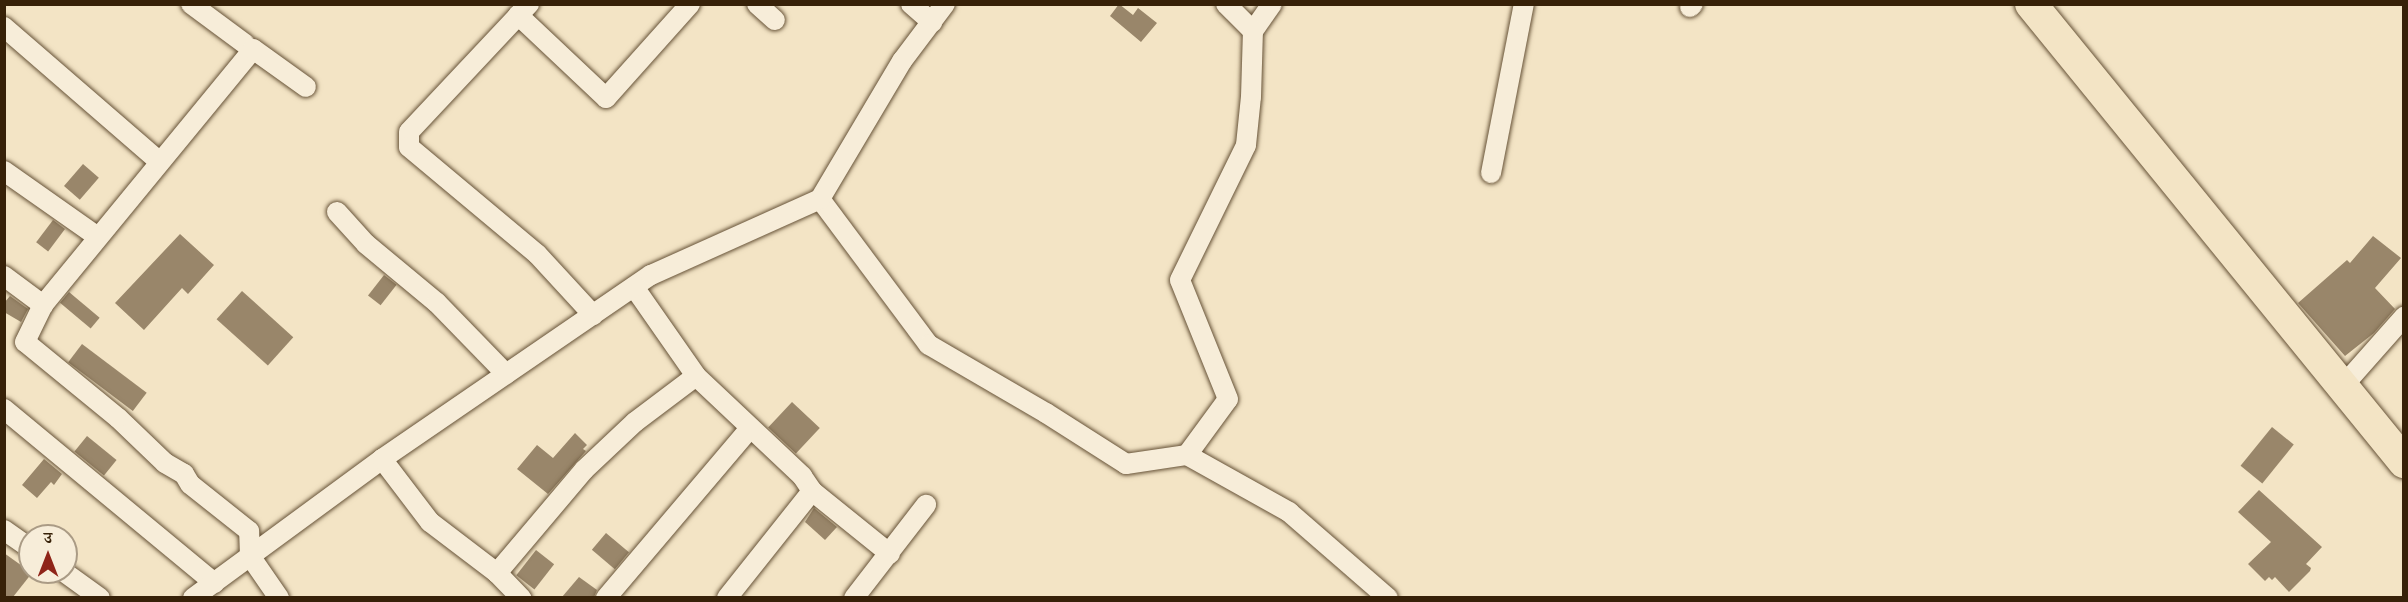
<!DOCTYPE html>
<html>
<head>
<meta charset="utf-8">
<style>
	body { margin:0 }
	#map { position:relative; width:2408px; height:602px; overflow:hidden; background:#f3e4c5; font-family:"IM FELL Great Primer","Noto Serif Devanagari",serif }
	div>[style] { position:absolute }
	.building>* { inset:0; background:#99866a; transform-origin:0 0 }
	.roads { filter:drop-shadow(0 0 2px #665237) drop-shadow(0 0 2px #665237) }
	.street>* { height:20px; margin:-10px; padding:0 10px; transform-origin:10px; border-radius:10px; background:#f7edd9 }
	.primary>* { height:32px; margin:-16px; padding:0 16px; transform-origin:16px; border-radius:16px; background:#f3e4c5 }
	span { translate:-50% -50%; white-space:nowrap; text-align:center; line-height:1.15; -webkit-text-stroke:5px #f7edd9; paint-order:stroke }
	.frame { position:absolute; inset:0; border:6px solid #372108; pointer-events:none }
	.north { position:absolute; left:18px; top:524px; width:60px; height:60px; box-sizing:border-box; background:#f7edd9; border:2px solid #aa9b85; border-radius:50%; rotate:0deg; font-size:16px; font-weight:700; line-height:24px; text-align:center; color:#372108 }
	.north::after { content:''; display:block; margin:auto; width:21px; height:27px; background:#8f2418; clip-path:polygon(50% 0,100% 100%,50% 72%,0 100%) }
</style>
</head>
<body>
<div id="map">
	<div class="building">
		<div style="clip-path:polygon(1119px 4px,1133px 15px,1138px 8px,1157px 23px,1141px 42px,1110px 16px)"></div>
		<div style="left:83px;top:164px;width:21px;height:29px;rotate:41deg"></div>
		<div style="left:53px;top:220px;width:15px;height:28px;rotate:37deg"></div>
		<div style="clip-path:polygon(180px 234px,214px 265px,188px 294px,182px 288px,144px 330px,115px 303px)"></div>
		<div style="clip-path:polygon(2373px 236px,2401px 258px,2375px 288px,2395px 309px,2374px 333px,2345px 356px,2298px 303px,2347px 260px,2350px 263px)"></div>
		<div style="left:384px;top:275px;width:16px;height:26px;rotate:38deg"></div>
		<div style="left:242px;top:291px;width:69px;height:38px;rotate:42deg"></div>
		<div style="left:69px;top:292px;width:40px;height:14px;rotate:40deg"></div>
		<div style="clip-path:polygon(10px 296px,28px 309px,21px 322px,4px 312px,4px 303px)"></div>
		<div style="left:82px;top:344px;width:81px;height:23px;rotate:37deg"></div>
		<div style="left:792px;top:402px;width:38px;height:35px;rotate:43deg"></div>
		<div style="left:2272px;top:427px;width:28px;height:50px;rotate:39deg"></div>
		<div style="clip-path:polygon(575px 433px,587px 445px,583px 449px,586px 451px,548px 494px,517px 469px,537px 445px,553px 458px)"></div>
		<div style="left:87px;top:436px;width:38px;height:20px;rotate:39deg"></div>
		<div style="clip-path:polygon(44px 459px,62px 474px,54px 485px,51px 482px,37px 498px,22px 485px)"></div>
		<div style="clip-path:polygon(2259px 490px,2322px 547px,2306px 564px,2311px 568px,2310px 571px,2289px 592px,2275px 577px,2272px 580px,2269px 577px,2265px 581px,2248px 564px,2271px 542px,2238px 512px)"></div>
		<div style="clip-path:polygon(814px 508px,837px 527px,825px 540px,805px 522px)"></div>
		<div style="left:606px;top:533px;width:30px;height:22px;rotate:40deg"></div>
		<div style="left:536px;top:550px;width:23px;height:32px;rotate:38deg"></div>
		<div style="clip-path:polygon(4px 553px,32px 573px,13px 597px,4px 597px)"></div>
		<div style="clip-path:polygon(579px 577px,597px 590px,594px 597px,562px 597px)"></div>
	</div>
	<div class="roads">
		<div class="street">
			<div style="left:191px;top:4px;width:67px;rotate:36.5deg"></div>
			<div style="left:529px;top:4px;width:175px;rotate:133.2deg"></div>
			<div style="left:409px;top:132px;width:15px;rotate:90deg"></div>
			<div style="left:409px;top:147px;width:167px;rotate:39.9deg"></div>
			<div style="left:537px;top:254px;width:83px;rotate:47.4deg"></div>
			<div style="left:757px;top:4px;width:24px;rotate:42deg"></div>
			<div style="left:911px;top:4px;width:28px;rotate:41deg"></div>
			<div style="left:1690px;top:7px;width:4px;rotate:-45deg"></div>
			<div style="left:518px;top:15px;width:121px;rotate:43.3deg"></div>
			<div style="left:606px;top:98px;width:126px;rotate:-48.2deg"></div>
			<div style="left:4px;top:27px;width:206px;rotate:40.9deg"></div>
			<div style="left:1253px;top:31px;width:33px;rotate:-55deg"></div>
			<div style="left:4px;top:171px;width:115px;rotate:35.1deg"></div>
			<div style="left:1491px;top:173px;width:172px;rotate:-79deg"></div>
			<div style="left:820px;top:199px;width:182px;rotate:53.3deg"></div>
			<div style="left:929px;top:345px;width:135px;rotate:30.2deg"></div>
			<div style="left:1046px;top:413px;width:95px;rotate:32.5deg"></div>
			<div style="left:1126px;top:464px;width:62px;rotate:-8.4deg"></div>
			<div style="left:1187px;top:455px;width:69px;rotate:-53.8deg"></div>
			<div style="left:1228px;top:399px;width:128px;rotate:-112deg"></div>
			<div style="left:1180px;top:280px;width:150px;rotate:-63.9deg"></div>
			<div style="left:1246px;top:145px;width:48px;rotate:-84.1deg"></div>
			<div style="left:1251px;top:97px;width:66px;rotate:-88.3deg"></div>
			<div style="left:1253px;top:31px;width:38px;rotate:-135deg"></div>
			<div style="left:337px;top:212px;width:43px;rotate:47.8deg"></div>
			<div style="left:366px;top:244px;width:92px;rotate:39.7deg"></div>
			<div style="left:437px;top:303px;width:99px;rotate:45.8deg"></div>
			<div style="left:4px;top:276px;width:49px;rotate:36.6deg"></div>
			<div style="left:634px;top:287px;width:108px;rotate:55.1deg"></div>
			<div style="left:696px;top:376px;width:146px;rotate:43.3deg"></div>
			<div style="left:802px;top:476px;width:18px;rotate:56deg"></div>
			<div style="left:812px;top:491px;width:100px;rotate:38.9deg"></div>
			<div style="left:2342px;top:387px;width:94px;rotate:-48.5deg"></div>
			<div style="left:4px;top:409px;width:273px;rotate:39.6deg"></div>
			<div style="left:1187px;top:455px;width:117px;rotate:29.2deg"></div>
			<div style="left:1289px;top:512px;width:131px;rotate:41deg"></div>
			<div style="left:382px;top:459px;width:79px;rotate:52.7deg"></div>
			<div style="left:430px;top:522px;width:84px;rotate:37.3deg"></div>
			<div style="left:497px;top:573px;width:35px;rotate:46deg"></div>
			<div style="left:4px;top:530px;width:32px;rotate:35deg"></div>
			<div style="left:64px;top:572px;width:44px;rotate:35.8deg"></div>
			<div style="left:497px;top:573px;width:135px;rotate:-49.8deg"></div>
			<div style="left:584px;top:470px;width:70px;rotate:-43.3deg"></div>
			<div style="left:635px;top:422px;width:76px;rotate:-37deg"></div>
			<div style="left:193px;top:598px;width:235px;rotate:-36.3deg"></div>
			<div style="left:382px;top:459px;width:326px;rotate:-34.4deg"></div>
			<div style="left:651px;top:275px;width:185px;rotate:-24.2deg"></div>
			<div style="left:820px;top:199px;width:161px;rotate:-59.3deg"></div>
			<div style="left:902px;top:61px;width:71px;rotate:-53deg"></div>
			<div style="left:279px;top:598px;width:51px;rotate:-124.6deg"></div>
			<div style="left:250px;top:556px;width:25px;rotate:-92deg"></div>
			<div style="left:249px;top:531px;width:75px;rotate:-141.5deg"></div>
			<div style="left:190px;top:484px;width:12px;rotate:-121deg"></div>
			<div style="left:184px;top:474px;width:22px;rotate:-150deg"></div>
			<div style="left:165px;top:463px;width:65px;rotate:-136.2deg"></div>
			<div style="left:118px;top:418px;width:120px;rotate:-140.7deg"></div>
			<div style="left:25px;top:342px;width:41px;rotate:-64.1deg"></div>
			<div style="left:43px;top:305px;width:331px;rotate:-50.6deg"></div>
			<div style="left:253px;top:49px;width:65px;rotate:35.6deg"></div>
			<div style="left:606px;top:598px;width:223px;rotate:-49.7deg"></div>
			<div style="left:727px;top:598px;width:137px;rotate:-51.5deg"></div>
			<div style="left:854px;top:598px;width:118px;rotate:-52.3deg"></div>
		</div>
		<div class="primary">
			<div style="left:2031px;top:4px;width:591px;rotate:50.84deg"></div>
		</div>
	</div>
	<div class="frame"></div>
	<div class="north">उ</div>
</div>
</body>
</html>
